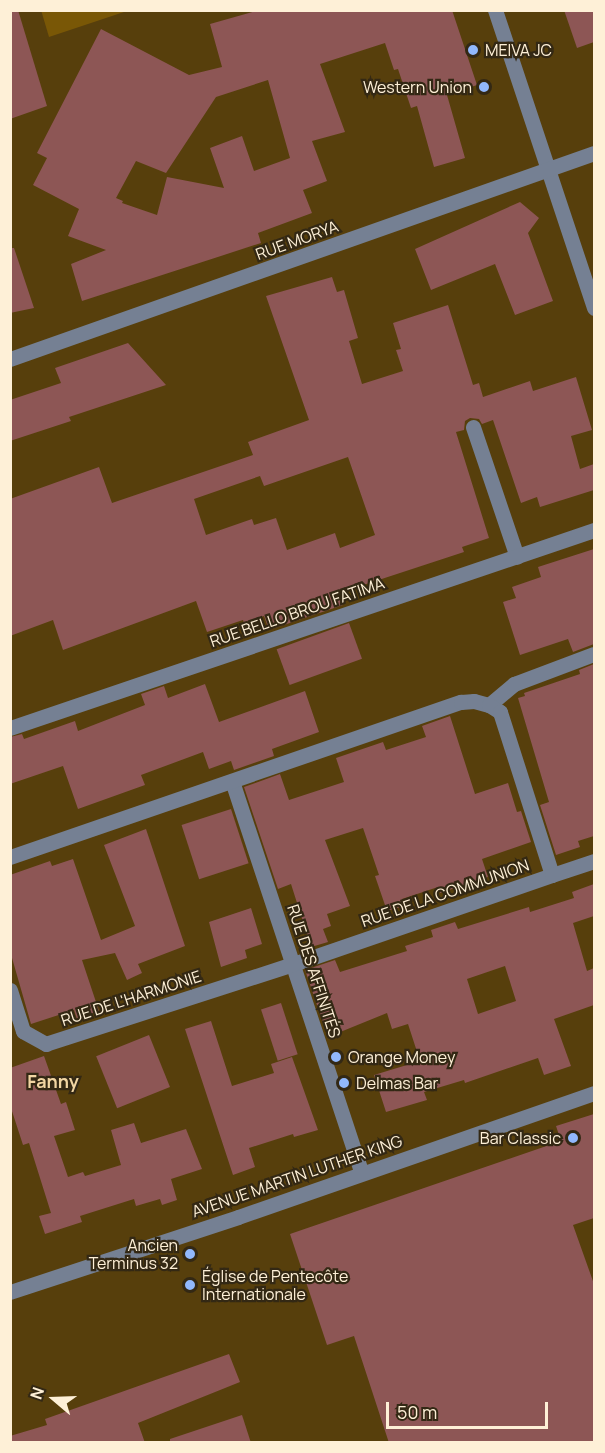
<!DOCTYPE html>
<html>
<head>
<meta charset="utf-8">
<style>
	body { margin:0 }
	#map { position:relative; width:605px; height:1453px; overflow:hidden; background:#573f0c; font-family:Manrope,sans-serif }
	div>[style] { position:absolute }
	.green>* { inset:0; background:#795706 }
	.building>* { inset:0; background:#8d5655; transform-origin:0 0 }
	.minor>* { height:15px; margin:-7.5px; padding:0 7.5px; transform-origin:7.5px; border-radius:7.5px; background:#758093 }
	.dots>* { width:16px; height:16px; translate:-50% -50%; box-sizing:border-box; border:3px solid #332814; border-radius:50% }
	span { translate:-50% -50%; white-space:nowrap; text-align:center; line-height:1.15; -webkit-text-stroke:4.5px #332814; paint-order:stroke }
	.poi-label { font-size:16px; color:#fef0d7 }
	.left { translate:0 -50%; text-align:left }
	.right { translate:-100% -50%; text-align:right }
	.street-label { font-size:16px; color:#fef0d7 }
	.neighbourhood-label { font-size:18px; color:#f2d6a3; font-weight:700 }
	.frame { position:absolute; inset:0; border:12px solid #fef0d7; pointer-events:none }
	.north { position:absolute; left:24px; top:1369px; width:60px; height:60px; -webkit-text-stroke:4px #332814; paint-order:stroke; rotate:289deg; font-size:16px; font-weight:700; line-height:24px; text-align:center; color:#fef0d7 }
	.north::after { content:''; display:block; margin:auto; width:21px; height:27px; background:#fef0d7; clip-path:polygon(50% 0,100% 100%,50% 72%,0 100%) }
	.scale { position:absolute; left:386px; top:1402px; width:162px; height:27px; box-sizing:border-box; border:3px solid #fef0d7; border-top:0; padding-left:8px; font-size:18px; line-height:21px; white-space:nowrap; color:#fef0d7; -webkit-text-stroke:4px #332814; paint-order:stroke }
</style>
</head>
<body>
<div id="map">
	<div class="green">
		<div style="clip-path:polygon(41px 10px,127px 10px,127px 11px,49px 37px)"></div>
	</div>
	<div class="building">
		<div style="clip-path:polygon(10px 10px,18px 10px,47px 106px,10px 119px)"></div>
		<div style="clip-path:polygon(evenodd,260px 10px,452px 10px,477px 85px,447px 95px,465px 158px,434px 167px,417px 106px,411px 108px,398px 69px,394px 70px,385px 43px,320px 64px,345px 132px,312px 141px,327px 181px,303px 190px,312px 213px,258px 233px,261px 243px,82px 301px,71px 264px,106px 250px,68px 236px,79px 209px,33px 185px,47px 158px,37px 153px,101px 29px,189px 75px,222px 67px,210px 24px,260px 10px,268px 80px,290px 158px,254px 171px,242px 136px,210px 148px,224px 188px,167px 177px,157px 215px,122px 203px,123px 201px,116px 198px,136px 161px,166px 173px,216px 97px,268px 80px)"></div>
		<div style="clip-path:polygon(564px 10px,594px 10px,594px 42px,577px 48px)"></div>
		<div style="clip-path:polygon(520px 202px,539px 218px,528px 233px,553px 301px,515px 315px,495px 264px,431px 290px,415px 249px)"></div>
		<div style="clip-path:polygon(10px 248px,14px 248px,34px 308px,10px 313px)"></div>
		<div style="clip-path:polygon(evenodd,332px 277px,337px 292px,344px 290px,358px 338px,349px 341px,362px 384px,403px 371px,396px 350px,401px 349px,393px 323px,448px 305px,473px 385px,479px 383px,483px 397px,530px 381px,533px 391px,576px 377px,592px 430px,571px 436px,580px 469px,594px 464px,594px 490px,540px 507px,537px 497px,521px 503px,493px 420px,482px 424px,479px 419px,470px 418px,465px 421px,464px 430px,456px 432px,489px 538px,462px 547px,464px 552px,339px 593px,343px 605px,269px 630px,264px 616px,244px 623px,243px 620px,207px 632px,196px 601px,63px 650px,53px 620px,10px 636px,10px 499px,99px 467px,112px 503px,253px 455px,248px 442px,309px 420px,266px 296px,332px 277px,348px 457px,375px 535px,340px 548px,335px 533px,287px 550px,276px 518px,254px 525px,252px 519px,206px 535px,194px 499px,260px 476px,264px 486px,348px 457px)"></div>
		<div style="clip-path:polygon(128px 343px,166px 385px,69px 417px,71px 421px,10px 441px,10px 400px,61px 383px,55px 368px)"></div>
		<div style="clip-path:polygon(594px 549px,594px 644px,573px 652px,568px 639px,520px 655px,503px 602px,516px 598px,512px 587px,541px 577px,538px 567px)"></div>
		<div style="left:349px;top:623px;width:38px;height:77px;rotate:70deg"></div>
		<div style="clip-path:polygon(594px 664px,594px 836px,578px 841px,580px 847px,556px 855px,540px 805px,549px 802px,518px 698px,525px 696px,524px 693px,580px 674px,579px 670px)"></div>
		<div style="clip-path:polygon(205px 684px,219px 722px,305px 691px,319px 732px,272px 749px,274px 756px,234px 770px,231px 761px,209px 769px,203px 752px,141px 775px,145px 785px,78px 809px,63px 766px,10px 784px,10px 737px,22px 734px,24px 739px,75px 721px,78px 731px,145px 705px,141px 694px,164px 686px,168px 698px)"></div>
		<div style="clip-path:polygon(450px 716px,475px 794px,508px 783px,517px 812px,521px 811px,531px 842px,482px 859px,488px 877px,440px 893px,438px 887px,402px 899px,404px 906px,387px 911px,375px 876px,379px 875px,363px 828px,325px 840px,350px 906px,327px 914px,331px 926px,323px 929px,328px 942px,311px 947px,291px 884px,278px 889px,244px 787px,280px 774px,289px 800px,344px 782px,336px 758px,383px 742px,386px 750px,426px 737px,422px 726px)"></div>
		<div style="left:231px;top:809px;width:57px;height:52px;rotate:72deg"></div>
		<div style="clip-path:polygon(146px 829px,185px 946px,138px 964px,142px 973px,127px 980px,115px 953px,82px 960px,99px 1011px,77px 1019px,74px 1010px,31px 1024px,10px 951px,10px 875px,50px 861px,52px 866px,73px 859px,101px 940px,135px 926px,104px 845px)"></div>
		<div style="clip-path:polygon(evenodd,594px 884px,594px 916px,573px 923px,587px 971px,594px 968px,594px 1005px,554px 1019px,571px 1066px,544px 1075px,538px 1058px,465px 1083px,464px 1080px,424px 1092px,427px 1100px,386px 1112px,374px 1075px,420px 1061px,408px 1024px,392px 1029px,387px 1013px,328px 1037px,305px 970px,335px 960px,340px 972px,407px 951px,405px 946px,433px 937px,431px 930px,455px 922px,458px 929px,529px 907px,530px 912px,574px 898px,572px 892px,594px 884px,505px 966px,516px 1001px,478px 1014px,467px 979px,505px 966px)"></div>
		<div style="clip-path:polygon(251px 908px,262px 944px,245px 950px,247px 958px,221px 967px,209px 922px)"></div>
		<div style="left:281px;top:1003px;width:54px;height:21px;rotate:72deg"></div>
		<div style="clip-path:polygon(211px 1021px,232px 1086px,274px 1073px,271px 1064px,292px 1057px,318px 1130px,294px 1137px,293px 1134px,249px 1148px,255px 1167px,233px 1175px,185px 1029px)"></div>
		<div style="left:149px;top:1035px;width:56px;height:57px;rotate:68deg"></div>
		<div style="clip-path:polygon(44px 1056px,61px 1104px,66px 1102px,75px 1130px,54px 1136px,68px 1177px,83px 1172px,85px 1176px,121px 1165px,111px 1130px,134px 1123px,141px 1143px,186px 1129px,202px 1169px,171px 1179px,177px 1200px,162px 1205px,160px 1199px,136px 1206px,134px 1199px,80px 1216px,82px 1222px,45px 1234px,39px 1216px,51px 1213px,29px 1143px,23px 1145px,10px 1105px,10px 1068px)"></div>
		<div style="clip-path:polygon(594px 1114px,594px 1218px,573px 1225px,594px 1284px,594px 1443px,389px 1443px,354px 1336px,327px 1345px,290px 1234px,561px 1141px,556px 1126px)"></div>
		<div style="clip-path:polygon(229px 1354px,240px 1382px,138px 1423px,145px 1443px,10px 1443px,10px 1436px,47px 1425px,45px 1419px)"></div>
		<div style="clip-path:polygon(242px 1415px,251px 1443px,170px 1443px,170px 1439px)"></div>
	</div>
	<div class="minor">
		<div style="left:495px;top:10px;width:314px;rotate:71.6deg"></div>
		<div style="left:10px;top:359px;width:619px;rotate:-19.43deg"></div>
		<div style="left:473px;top:427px;width:137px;rotate:71.3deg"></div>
		<div style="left:489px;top:705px;width:33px;rotate:-40deg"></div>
		<div style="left:514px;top:684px;width:85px;rotate:-20.6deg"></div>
		<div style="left:10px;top:728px;width:617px;rotate:-18.73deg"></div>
		<div style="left:232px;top:781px;width:413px;rotate:71.7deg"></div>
		<div style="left:10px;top:857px;width:477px;rotate:-19deg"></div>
		<div style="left:461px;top:702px;width:13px;rotate:-4deg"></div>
		<div style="left:474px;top:701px;width:16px;rotate:15deg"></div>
		<div style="left:489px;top:705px;width:13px;rotate:32deg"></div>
		<div style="left:500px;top:712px;width:171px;rotate:72.3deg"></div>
		<div style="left:552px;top:875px;width:274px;rotate:161deg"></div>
		<div style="left:293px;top:964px;width:260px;rotate:162.1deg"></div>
		<div style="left:46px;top:1044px;width:26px;rotate:-151deg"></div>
		<div style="left:23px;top:1031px;width:43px;rotate:-107.6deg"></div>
		<div style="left:552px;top:875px;width:44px;rotate:-18.4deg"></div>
		<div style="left:10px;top:1292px;width:240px;rotate:-18.2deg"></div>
		<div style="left:238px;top:1217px;width:377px;rotate:-19.2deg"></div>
	</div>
	<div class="dots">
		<div style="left:473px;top:50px;background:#91b8fd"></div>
		<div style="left:484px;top:87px;background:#91b8fd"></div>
		<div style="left:336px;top:1057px;background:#91b8fd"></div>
		<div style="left:344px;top:1083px;background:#91b8fd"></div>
		<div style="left:573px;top:1138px;background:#91b8fd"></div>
		<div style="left:190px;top:1254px;background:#91b8fd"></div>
		<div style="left:190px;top:1285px;background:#91b8fd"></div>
	</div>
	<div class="poi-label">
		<span class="left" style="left:485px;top:50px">MEIVA JC</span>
		<span class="right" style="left:472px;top:87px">Western Union</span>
		<span class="left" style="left:348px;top:1057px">Orange Money</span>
		<span class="left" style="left:356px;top:1083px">Delmas Bar</span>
		<span class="right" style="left:561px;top:1138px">Bar Classic</span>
		<span class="right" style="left:178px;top:1254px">Ancien<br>Terminus 32</span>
		<span class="left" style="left:202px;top:1285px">Église de Pentecôte<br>Internationale</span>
	</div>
	<div class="street-label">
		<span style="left:297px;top:240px;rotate:-20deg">RUE MORYA</span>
		<span style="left:297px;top:612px;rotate:-19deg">RUE BELLO BROU FATIMA</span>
		<span style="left:445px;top:893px;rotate:-19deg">RUE DE LA COMMUNION</span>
		<span style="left:314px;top:971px;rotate:72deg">RUE DES AFFINITÉS</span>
		<span style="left:131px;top:998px;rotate:-18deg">RUE DE L'HARMONIE</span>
		<span style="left:297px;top:1176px;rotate:-19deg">AVENUE MARTIN LUTHER KING</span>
	</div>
	<div class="neighbourhood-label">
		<span style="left:53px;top:1081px">Fanny</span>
	</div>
	<div class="frame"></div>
	<div class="north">N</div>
	<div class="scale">50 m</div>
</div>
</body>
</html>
